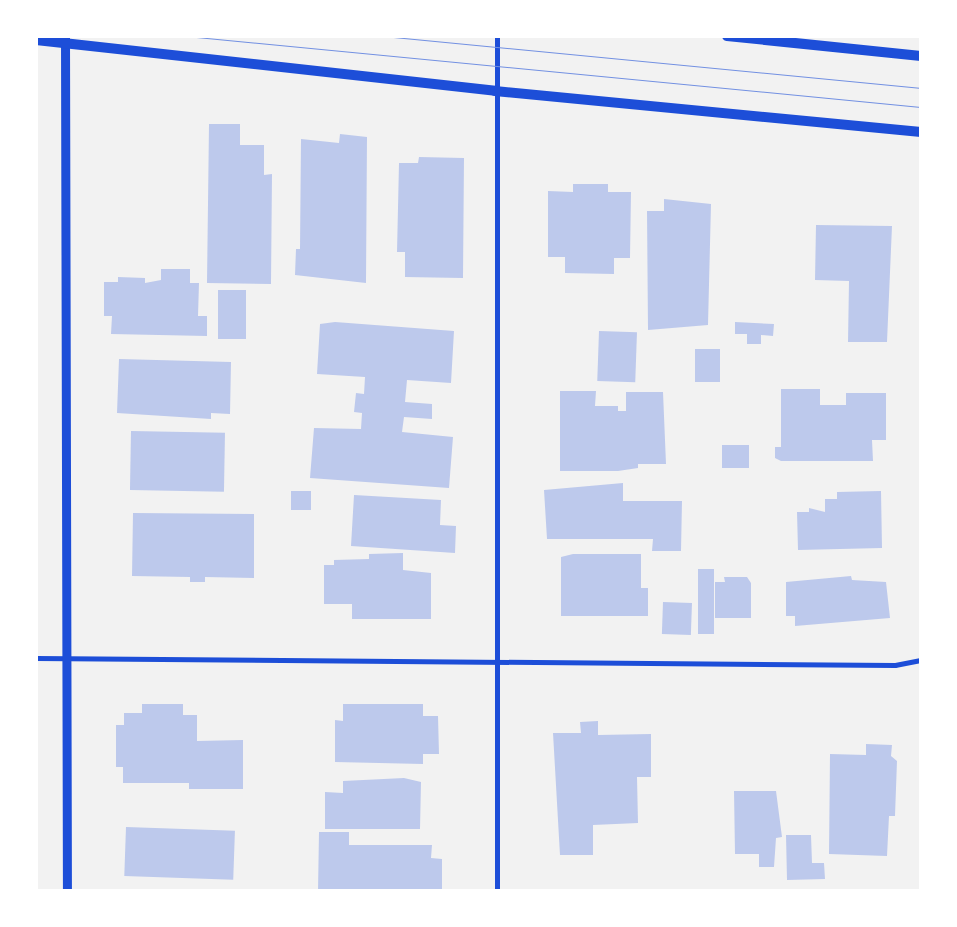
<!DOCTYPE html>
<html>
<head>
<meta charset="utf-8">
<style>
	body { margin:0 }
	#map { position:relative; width:957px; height:927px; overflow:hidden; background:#f2f2f2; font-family:Roboto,sans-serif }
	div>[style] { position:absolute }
	.building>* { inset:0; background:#bdc9ec; transform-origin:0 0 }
	.minor>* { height:5px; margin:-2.5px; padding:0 2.5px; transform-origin:2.5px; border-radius:2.5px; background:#1d4ed8 }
	.tertiary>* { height:9px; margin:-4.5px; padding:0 4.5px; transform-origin:4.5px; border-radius:4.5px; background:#1d4ed8 }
	.secondary>* { height:10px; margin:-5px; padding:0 5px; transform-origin:5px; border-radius:5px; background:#1d4ed8 }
	.tram>* { height:1px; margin:-0.5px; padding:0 0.5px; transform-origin:0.5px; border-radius:0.5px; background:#7290e2 }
	span { translate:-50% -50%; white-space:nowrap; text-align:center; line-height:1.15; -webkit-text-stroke:5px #fff; paint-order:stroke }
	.frame { position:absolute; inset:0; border:38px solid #fff; pointer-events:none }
</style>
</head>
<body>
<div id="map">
	<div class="building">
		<div style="clip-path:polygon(209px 124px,240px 124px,240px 145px,264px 145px,264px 175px,272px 174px,271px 284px,207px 283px)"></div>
		<div style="clip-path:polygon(340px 134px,367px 137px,366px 283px,295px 275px,296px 249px,300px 249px,301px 139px,339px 143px)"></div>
		<div style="clip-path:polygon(419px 157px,464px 158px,463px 278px,405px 277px,405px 252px,397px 252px,399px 163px,418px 163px)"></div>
		<div style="clip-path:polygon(573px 184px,608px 184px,608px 192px,631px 192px,630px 258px,614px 258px,614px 274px,565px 273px,565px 257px,548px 257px,548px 191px,573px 192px)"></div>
		<div style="clip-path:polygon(664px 199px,711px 204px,708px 325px,648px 330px,647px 211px,664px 211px)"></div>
		<div style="clip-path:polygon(816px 225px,892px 226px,887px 342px,848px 342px,849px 281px,815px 280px)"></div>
		<div style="clip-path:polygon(161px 269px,190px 269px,190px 283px,199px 283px,198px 316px,207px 316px,207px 336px,111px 334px,112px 316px,104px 316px,104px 282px,118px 282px,118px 277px,145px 278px,145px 283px,161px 280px)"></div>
		<div style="left:218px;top:290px;width:28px;height:49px"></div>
		<div style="clip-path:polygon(335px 322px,454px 331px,451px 383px,407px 380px,405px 402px,432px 404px,432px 419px,404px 417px,402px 432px,453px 437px,449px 488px,310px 478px,314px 428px,361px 429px,362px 413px,354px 412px,356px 393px,364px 394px,365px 377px,317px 374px,320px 324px)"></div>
		<div style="clip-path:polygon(735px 322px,774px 324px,773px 336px,761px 335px,761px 344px,747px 344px,747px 334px,735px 334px)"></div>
		<div style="left:599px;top:331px;width:38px;height:50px;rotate:2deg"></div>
		<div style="left:695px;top:349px;width:25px;height:33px"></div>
		<div style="clip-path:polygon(119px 359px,231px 362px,230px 414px,211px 413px,211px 419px,117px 413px)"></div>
		<div style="clip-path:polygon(781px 389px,820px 389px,820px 405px,846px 405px,846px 393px,886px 393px,886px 440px,872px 440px,873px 461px,781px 461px,775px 458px,775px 447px,781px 447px)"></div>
		<div style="clip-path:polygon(560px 391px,596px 391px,595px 406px,618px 406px,618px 411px,626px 411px,626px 392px,663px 392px,666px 464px,638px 464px,638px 468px,618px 471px,560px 471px)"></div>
		<div style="left:131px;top:431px;width:94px;height:59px;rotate:1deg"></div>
		<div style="left:722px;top:445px;width:27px;height:23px"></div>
		<div style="clip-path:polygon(623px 483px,623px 501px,682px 501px,681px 551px,652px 551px,653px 539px,547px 539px,544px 490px)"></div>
		<div style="left:291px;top:491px;width:20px;height:19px"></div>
		<div style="clip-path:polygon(881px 491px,882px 548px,798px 550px,797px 512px,809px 512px,809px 508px,825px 512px,825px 499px,837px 499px,837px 492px)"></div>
		<div style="clip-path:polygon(354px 495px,441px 500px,440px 525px,456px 526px,455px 553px,351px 546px)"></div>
		<div style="clip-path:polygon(133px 513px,254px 514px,254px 578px,205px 577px,205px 582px,190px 582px,190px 577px,132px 576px)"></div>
		<div style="clip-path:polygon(403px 553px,403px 570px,431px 573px,431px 619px,352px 619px,352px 604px,324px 604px,324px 565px,334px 565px,334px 560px,369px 559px,369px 554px)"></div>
		<div style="clip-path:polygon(573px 554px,641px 554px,641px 588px,648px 588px,648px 616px,561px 616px,561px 557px)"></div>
		<div style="left:698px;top:569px;width:16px;height:65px"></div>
		<div style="clip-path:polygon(851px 576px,852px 580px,886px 582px,890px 618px,795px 626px,795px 616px,786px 616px,786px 582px)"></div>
		<div style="clip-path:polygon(724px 577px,747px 577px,751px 583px,751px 618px,715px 618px,715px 582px,725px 582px)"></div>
		<div style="left:663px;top:602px;width:29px;height:32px;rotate:2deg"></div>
		<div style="clip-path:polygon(142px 704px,183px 704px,183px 715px,197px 715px,197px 741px,243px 740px,243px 789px,189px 789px,189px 783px,123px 783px,123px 767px,116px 767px,116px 725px,124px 725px,124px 713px,142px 713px)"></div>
		<div style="clip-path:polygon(343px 704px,423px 704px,423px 716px,438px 716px,439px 754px,423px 754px,423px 764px,335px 762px,335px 720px,343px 721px)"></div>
		<div style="clip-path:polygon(598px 721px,598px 735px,651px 734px,651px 777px,637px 777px,638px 823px,593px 825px,593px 855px,560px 855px,553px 733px,581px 733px,580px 722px)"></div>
		<div style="clip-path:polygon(866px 744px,892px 745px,891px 756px,897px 761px,895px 816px,889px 816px,887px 856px,829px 854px,830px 754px,866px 755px)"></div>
		<div style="clip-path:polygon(404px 778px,421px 782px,420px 829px,325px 829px,325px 792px,343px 793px,343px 781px)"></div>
		<div style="clip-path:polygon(734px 791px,776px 791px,782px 837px,776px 838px,774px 867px,759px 867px,759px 854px,735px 854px)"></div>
		<div style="left:126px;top:827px;width:109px;height:49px;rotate:2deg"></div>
		<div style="clip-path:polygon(319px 832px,349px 832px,349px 845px,432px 845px,431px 858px,442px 859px,442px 891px,318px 891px)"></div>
		<div style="clip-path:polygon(786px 835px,811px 835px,812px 863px,824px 863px,825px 879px,787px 880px)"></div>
	</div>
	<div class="minor">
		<div style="left:36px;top:658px;width:859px;rotate:0.47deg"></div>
		<div style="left:895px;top:665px;width:26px;rotate:-11deg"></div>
		<div style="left:497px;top:891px;width:855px;rotate:-90deg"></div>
	</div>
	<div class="tertiary">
		<div style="left:65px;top:36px;width:855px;rotate:89.87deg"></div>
	</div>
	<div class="secondary">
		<div style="left:727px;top:36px;width:195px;rotate:5.9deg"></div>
		<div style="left:36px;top:40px;width:462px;rotate:6.3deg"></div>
		<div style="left:495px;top:91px;width:428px;rotate:5.5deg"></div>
	</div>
	<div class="tram">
		<div style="left:186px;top:36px;width:738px;rotate:5.52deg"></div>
		<div style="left:383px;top:36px;width:541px;rotate:5.52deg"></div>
	</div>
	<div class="frame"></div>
</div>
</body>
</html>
